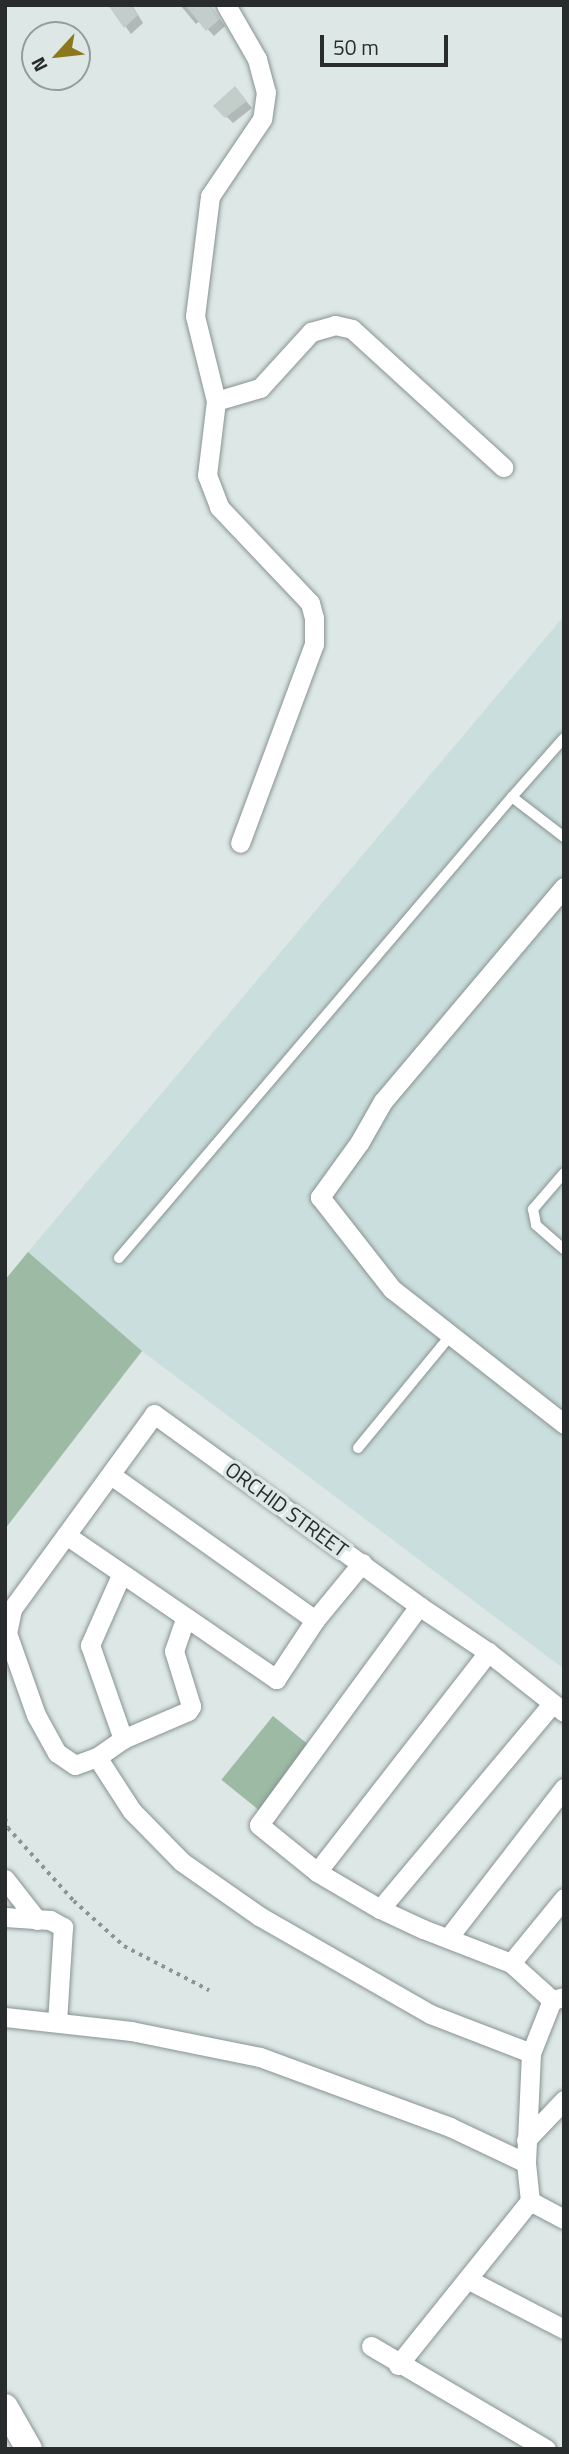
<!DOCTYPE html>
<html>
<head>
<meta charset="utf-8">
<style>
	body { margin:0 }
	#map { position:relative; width:569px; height:2454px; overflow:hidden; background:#dce7e6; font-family:"Titillium Web",sans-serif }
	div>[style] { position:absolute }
	.built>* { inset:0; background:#cadfdd }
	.green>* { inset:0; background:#9cbaa4; transform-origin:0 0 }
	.shadow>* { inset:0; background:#0003 }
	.building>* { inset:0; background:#c3cdc9 }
	.path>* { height:3.5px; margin-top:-1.75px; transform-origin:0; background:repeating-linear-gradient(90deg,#8d9594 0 3.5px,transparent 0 8.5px) }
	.roads { filter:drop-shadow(0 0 2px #889392) drop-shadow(0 0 2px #889392) }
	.lane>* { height:10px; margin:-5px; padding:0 5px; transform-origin:5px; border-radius:5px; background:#fff }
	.street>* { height:19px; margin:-9.5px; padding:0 9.5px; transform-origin:9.5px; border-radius:9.5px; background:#fff }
	.secondary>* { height:26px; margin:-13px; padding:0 13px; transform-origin:13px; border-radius:13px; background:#fff }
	span { translate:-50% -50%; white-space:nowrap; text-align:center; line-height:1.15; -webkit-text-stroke:7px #dce7e6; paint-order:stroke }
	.street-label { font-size:21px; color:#282c2c }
	.frame { position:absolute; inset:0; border:7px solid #282c2c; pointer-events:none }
	.north { position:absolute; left:21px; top:21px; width:70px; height:70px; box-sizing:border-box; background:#dce7e6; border:2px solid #949c9c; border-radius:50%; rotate:243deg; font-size:19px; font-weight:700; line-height:28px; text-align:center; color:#282c2c }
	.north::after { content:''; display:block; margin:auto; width:24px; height:32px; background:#8c771c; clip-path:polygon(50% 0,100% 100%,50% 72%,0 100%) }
	.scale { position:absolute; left:320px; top:35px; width:128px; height:32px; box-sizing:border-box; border:4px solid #282c2c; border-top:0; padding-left:9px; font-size:21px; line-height:24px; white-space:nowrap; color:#282c2c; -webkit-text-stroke:5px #dce7e6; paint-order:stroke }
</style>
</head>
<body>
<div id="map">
	<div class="built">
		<div style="clip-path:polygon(564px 616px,564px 1669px,142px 1351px,28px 1252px)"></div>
	</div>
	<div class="green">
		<div style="clip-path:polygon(28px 1252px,142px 1351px,5px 1529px,5px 1280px)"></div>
		<div style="left:273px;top:1716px;width:50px;height:82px;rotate:39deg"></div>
	</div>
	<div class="shadow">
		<div style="clip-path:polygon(110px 5px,132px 5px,143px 23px,131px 34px)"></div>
		<div style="clip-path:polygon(180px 5px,209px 5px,225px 26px,214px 36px,200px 21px,196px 24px)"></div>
		<div style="clip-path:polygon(241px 95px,252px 108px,233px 123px,216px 106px)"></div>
	</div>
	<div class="building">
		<div style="clip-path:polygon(108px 5px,131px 5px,138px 15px,124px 28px)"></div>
		<div style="clip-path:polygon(185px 5px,211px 5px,220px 19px,206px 31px)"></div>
		<div style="clip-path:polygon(235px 86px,247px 101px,225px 118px,213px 106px)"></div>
	</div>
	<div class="path">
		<div style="left:5px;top:1818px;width:10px;rotate:73deg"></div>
		<div style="left:8px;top:1828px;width:98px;rotate:47.9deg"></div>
		<div style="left:74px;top:1901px;width:67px;rotate:42deg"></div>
		<div style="left:124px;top:1946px;width:96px;rotate:27.4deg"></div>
	</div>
	<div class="roads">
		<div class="lane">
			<div style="left:564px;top:738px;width:79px;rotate:131.4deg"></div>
			<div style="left:512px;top:797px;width:66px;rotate:37.6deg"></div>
			<div style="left:564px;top:1173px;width:48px;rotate:130.7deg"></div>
			<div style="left:533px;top:1209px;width:16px;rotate:79deg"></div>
			<div style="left:536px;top:1225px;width:37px;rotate:41deg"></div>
			<div style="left:119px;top:1258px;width:606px;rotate:-49.55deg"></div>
			<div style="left:358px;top:1448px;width:145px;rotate:-50.6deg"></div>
		</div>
		<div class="street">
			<div style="left:226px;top:5px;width:62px;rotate:60.1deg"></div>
			<div style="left:257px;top:59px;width:34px;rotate:75deg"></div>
			<div style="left:266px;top:92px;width:27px;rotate:98deg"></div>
			<div style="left:262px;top:119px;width:93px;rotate:124deg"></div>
			<div style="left:210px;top:196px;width:121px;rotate:97.1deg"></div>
			<div style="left:195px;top:316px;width:88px;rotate:76.1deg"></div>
			<div style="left:216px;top:401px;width:75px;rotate:96.9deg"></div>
			<div style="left:207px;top:475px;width:34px;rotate:69deg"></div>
			<div style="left:219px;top:507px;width:132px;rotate:46.5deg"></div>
			<div style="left:310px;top:603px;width:16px;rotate:75deg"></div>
			<div style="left:314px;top:618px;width:26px;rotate:90deg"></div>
			<div style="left:314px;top:644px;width:212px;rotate:110.4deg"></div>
			<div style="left:216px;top:401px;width:46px;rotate:-16.5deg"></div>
			<div style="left:260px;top:388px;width:76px;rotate:-47.7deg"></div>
			<div style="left:311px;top:332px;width:25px;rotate:-16deg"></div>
			<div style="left:335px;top:325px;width:17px;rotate:13deg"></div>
			<div style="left:352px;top:329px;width:205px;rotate:42.4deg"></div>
			<div style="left:564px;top:887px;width:280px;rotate:130.2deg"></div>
			<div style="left:383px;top:1101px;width:48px;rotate:119.7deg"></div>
			<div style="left:359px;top:1143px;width:67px;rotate:125.8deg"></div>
			<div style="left:320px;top:1197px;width:117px;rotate:52deg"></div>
			<div style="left:392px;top:1289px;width:219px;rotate:38.1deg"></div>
			<div style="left:111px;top:1475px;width:250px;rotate:35.4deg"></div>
			<div style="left:66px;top:1535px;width:255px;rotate:34.4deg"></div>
			<div style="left:276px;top:1679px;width:71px;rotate:-56.5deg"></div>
			<div style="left:315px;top:1620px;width:74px;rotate:-50.5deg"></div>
			<div style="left:121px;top:1575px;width:77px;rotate:113.9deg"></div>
			<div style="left:90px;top:1645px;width:100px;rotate:70.7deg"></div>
			<div style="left:419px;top:1606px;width:271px;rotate:126.2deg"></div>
			<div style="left:259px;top:1825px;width:75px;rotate:39deg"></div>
			<div style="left:317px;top:1872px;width:73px;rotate:30.4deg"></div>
			<div style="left:380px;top:1909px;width:47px;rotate:24.9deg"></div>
			<div style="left:423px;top:1929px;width:94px;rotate:21.1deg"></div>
			<div style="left:511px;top:1963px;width:55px;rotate:42.1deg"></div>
			<div style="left:552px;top:2000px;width:12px;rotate:-14deg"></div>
			<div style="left:185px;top:1619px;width:34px;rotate:109deg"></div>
			<div style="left:174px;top:1651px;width:58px;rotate:72.8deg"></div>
			<div style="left:191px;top:1706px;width:6px;rotate:121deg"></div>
			<div style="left:188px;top:1711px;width:71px;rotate:156.7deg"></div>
			<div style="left:123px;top:1739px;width:32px;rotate:145deg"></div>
			<div style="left:97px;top:1757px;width:23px;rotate:160deg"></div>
			<div style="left:75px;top:1765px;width:22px;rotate:-146deg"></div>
			<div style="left:57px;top:1753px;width:43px;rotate:-118.9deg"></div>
			<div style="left:36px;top:1715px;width:87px;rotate:-109.5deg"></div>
			<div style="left:7px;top:1633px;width:25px;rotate:-78deg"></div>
			<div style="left:12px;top:1609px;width:241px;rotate:-53.9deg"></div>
			<div style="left:154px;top:1414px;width:327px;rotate:35.9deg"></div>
			<div style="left:419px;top:1606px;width:83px;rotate:33.7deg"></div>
			<div style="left:488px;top:1652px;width:97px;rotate:38.3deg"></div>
			<div style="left:97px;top:1757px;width:64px;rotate:57.1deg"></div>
			<div style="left:132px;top:1811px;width:71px;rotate:45.6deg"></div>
			<div style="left:182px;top:1862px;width:94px;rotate:35deg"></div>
			<div style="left:259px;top:1916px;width:197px;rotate:29.8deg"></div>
			<div style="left:430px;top:2014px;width:108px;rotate:21.1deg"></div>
			<div style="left:317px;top:1872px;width:279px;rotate:-52.1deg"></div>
			<div style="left:5px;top:1879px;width:52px;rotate:52deg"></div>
			<div style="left:380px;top:1909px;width:268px;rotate:-50deg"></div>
			<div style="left:5px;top:1917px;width:45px;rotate:3.8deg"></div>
			<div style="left:50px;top:1920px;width:15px;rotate:28deg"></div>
			<div style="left:63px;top:1927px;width:95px;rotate:93.6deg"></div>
			<div style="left:448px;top:1938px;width:190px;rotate:-52.3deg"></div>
			<div style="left:511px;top:1963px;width:84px;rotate:-50.8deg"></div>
			<div style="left:552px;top:2000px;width:57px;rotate:111.6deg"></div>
			<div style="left:531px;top:2053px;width:110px;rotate:92.6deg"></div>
			<div style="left:526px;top:2163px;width:38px;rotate:84deg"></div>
			<div style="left:530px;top:2201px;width:38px;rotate:28deg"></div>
			<div style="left:5px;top:2017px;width:127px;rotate:6.3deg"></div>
			<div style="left:131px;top:2031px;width:132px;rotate:11.4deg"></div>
			<div style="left:260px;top:2057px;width:202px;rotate:20.2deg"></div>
			<div style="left:450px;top:2127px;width:84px;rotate:25.3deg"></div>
			<div style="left:526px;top:2140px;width:55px;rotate:-46.5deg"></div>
			<div style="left:469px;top:2280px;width:107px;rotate:27.3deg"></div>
			<div style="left:371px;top:2346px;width:203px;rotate:30.5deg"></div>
			<div style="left:398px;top:2365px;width:211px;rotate:-51.2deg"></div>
		</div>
		<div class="secondary">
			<div style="left:5px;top:2407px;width:48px;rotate:60.3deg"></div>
		</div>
	</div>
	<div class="street-label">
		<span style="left:287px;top:1509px;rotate:36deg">ORCHID STREET</span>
	</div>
	<div class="frame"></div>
	<div class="north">N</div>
	<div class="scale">50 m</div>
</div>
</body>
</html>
